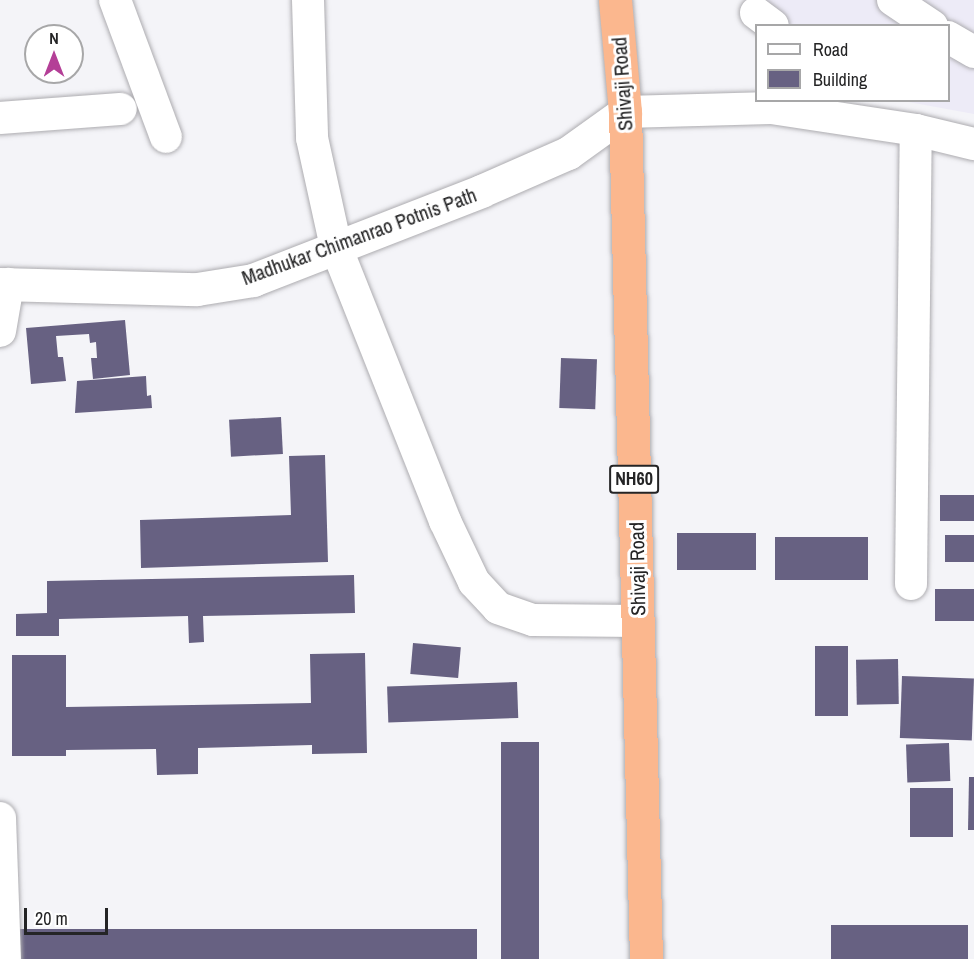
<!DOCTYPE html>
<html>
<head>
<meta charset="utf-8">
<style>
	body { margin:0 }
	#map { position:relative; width:974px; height:959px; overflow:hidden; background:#f4f4f8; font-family:"Archivo Narrow",sans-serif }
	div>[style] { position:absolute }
	.built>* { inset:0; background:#edebf7 }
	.building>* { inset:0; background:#676182; transform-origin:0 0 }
	.roads { filter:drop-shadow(0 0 2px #adacb0) drop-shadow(0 0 2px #adacb0) }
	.minor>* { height:32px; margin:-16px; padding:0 16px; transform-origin:16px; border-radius:16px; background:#fff }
	.tertiary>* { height:33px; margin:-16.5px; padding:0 16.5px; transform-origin:16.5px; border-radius:16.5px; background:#fff }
	.trunk>* { height:33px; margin:-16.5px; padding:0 16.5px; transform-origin:16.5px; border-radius:16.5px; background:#fbb78e }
	span { translate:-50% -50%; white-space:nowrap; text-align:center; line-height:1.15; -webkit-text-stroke:6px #fff; paint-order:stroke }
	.shield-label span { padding:2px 4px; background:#fff; border:2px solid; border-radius:4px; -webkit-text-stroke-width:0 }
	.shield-label { font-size:18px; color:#242425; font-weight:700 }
	.street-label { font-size:20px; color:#242425 }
	.legend { position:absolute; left:755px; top:24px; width:195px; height:78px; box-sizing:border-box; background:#fff; border:2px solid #a7a7a8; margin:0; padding:8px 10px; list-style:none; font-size:18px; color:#242425 }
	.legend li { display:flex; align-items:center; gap:12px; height:30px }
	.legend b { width:30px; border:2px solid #a7a7a8 }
	.north { position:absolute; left:24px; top:24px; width:60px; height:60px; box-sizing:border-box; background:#fff; border:2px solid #a7a7a8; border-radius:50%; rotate:0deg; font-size:16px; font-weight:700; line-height:24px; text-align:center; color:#242425 }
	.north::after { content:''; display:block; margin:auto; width:21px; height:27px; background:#b43f97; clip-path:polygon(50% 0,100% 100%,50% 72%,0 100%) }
	.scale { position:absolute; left:24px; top:908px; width:84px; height:27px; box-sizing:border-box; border:3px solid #242425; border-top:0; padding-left:8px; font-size:18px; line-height:21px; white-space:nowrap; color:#242425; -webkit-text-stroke:4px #fff; paint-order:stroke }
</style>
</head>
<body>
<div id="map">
	<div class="built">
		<div style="clip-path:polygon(757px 0,974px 0,974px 114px,903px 101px,948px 100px,948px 26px,757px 25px)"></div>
	</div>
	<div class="building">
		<div style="clip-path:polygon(125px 320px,130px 375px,93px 379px,91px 358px,97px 358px,96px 342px,90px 343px,89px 334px,56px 336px,58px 357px,63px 357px,66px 381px,31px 384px,26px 328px)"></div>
		<div style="left:561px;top:358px;width:36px;height:50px;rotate:2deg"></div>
		<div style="clip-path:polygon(146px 376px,147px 396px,151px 395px,152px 408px,75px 413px,77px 381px)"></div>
		<div style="left:281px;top:417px;width:37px;height:52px;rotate:87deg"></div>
		<div style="clip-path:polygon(325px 455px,328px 562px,141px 568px,140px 520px,291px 515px,289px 456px)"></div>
		<div style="left:974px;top:495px;width:26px;height:34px;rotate:90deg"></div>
		<div style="left:677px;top:533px;width:79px;height:37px"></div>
		<div style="left:974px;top:535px;width:27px;height:29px;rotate:90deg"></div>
		<div style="left:775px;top:537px;width:93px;height:43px"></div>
		<div style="clip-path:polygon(354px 575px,355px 613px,203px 616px,204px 642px,189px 643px,188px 616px,59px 619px,59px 636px,16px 636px,16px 614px,47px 613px,47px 581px)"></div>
		<div style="left:974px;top:589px;width:32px;height:39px;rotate:90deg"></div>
		<div style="left:413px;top:643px;width:48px;height:31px;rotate:5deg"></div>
		<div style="left:815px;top:646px;width:33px;height:70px"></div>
		<div style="clip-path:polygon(365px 653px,367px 753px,312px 754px,312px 745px,198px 748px,198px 774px,157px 775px,156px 749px,66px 750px,66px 756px,12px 756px,12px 655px,66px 655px,66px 707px,311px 703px,310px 654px)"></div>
		<div style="left:898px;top:659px;width:45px;height:42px;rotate:89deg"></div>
		<div style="left:902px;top:676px;width:72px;height:62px;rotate:2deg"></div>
		<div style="left:517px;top:682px;width:36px;height:130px;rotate:88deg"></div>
		<div style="left:501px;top:742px;width:38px;height:217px"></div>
		<div style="left:949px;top:743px;width:38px;height:43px;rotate:88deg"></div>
		<div style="clip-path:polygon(969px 777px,974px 777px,974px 830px,968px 830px)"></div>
		<div style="left:910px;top:788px;width:43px;height:49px"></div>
		<div style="left:831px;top:925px;width:137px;height:34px"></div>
		<div style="left:477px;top:929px;width:30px;height:466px;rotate:90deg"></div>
	</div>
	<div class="roads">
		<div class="minor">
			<div style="left:115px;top:0;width:146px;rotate:69.6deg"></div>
			<div style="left:308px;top:0;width:138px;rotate:88.3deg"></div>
			<div style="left:312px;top:138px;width:112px;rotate:77.6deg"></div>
			<div style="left:336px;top:247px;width:295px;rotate:68.3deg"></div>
			<div style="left:445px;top:521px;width:68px;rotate:64.6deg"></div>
			<div style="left:474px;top:582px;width:35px;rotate:47deg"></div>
			<div style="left:498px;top:608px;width:37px;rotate:19deg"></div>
			<div style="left:533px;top:620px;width:105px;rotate:0.5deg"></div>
			<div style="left:893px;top:0;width:47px;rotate:33.7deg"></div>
			<div style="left:756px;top:13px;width:21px;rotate:37deg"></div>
			<div style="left:948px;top:37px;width:30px;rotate:30deg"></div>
			<div style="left:625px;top:112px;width:146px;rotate:-1.6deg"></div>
			<div style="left:771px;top:108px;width:147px;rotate:8.6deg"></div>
			<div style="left:916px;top:130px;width:60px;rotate:13.6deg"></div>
			<div style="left:0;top:118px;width:121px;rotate:-4.3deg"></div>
			<div style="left:0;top:331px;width:48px;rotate:-80.3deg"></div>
			<div style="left:911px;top:584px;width:454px;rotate:-89.4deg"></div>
			<div style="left:0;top:818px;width:141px;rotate:88deg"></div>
		</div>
		<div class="tertiary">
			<div style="left:0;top:284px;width:197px;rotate:1.5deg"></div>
			<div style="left:197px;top:289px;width:57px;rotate:-9.1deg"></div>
			<div style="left:253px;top:280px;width:245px;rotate:-21.3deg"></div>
			<div style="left:481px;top:191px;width:95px;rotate:-23.6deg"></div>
			<div style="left:568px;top:153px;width:70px;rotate:-35.7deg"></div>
		</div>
		<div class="trunk">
			<div style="left:615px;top:0;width:112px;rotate:84.9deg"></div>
			<div style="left:625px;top:112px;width:847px;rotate:88.58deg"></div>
		</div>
	</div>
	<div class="shield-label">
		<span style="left:634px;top:479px">NH60</span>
	</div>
	<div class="street-label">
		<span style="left:622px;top:84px;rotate:-94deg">Shivaji Road</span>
		<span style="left:359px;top:236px;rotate:-20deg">Madhukar Chimanrao Potnis Path</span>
		<span style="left:637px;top:569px;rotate:-91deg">Shivaji Road</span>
	</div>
	<ul class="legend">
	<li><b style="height:8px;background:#fff"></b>Road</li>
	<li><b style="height:16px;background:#676182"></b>Building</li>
	</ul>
	<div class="north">N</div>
	<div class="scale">20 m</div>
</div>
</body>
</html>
